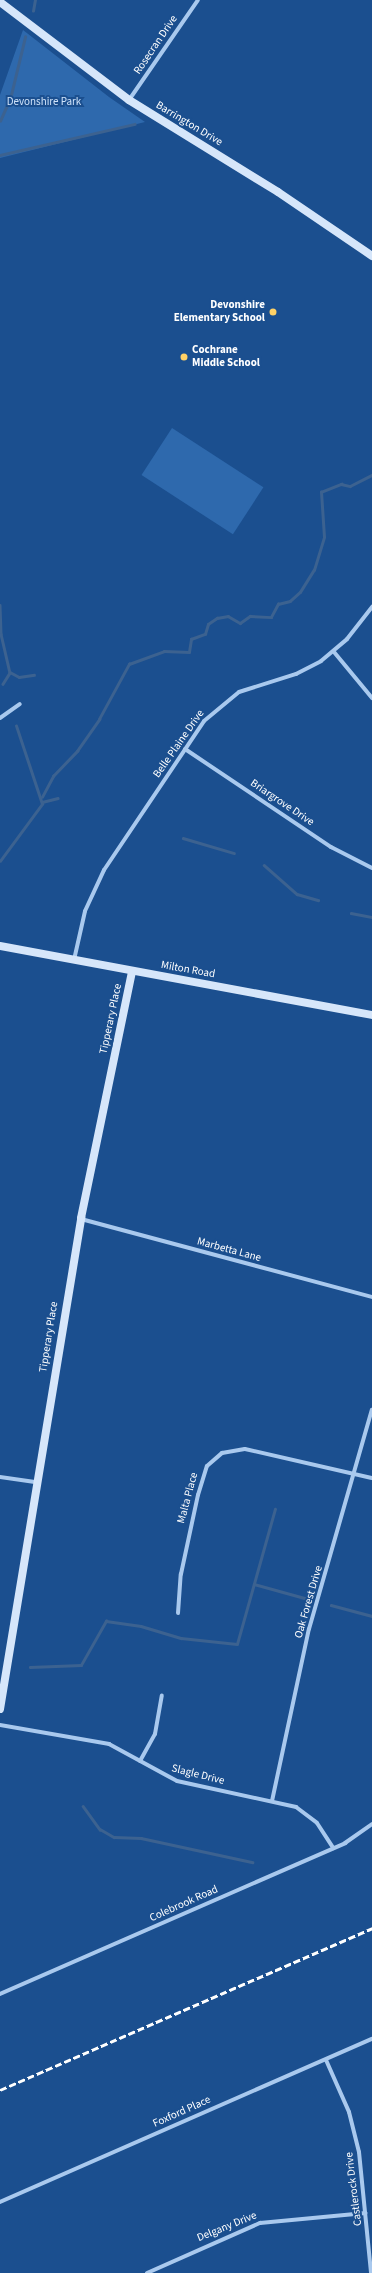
<!DOCTYPE html>
<html>
<head>
<meta charset="utf-8">
<style>
	body { margin:0 }
	#map { position:relative; width:372px; height:2273px; overflow:hidden; background:#1b4f8f; font-family:"Source Sans 3",sans-serif }
	div>[style] { position:absolute }
	.green>* { inset:0; background:#2e69ad; transform-origin:0 0 }
	.stream>* { height:2.5px; margin:-1.25px; padding:0 1.25px; transform-origin:1.25px; border-radius:1.25px; background:#3c6290 }
	.street>* { height:4px; margin:-2px; padding:0 2px; transform-origin:2px; border-radius:2px; background:#a9c9ee }
	.secondary>* { height:8px; margin:-4px; padding:0 4px; transform-origin:4px; border-radius:4px; background:#d6e6fa }
	.rail>* { height:2.5px; margin-top:-1.25px; transform-origin:0; background:repeating-linear-gradient(90deg,#fff 0 7px,transparent 0 10px) }
	.dots>* { width:11px; height:11px; translate:-50% -50%; box-sizing:border-box; border:2px solid #1b4f8f; border-radius:50% }
	span { translate:-50% -50%; white-space:nowrap; text-align:center; line-height:1.15; -webkit-text-stroke:4px #1b4f8f; paint-order:stroke }
	.street-label { font-size:11px; color:#fff }
	.park-label { font-size:11px; color:#cfe3fa }
	.poi-label { font-size:11px; color:#fff; font-weight:700 }
	.right { translate:-100% -50%; text-align:right }
	.left { translate:0 -50%; text-align:left }
</style>
</head>
<body>
<div id="map">
	<div class="green">
		<div style="clip-path:polygon(23px 30px,109px 97px,145px 122px,0 158px,0 95px)"></div>
		<div style="left:172px;top:428px;width:109px;height:56px;rotate:33deg"></div>
	</div>
	<div class="stream">
		<div style="left:33px;top:11px;width:11px;rotate:-80deg"></div>
		<div style="left:0;top:121px;width:24px;rotate:-66deg"></div>
		<div style="left:10px;top:99px;width:64px;rotate:-76.4deg"></div>
		<div style="left:0;top:155px;width:138px;rotate:-13deg"></div>
		<div style="left:0;top:605px;width:29px;rotate:88deg"></div>
		<div style="left:1px;top:634px;width:40px;rotate:77deg"></div>
		<div style="left:10px;top:673px;width:13px;rotate:122deg"></div>
		<div style="left:10px;top:672px;width:10px;rotate:29deg"></div>
		<div style="left:19px;top:677px;width:15px;rotate:-8deg"></div>
		<div style="left:42px;top:797px;width:24px;rotate:-62deg"></div>
		<div style="left:53px;top:776px;width:35px;rotate:-46deg"></div>
		<div style="left:77px;top:751px;width:39px;rotate:-55deg"></div>
		<div style="left:99px;top:719px;width:63px;rotate:-61.4deg"></div>
		<div style="left:129px;top:664px;width:37px;rotate:-20deg"></div>
		<div style="left:164px;top:651px;width:25px;rotate:2deg"></div>
		<div style="left:189px;top:652px;width:13px;rotate:-81deg"></div>
		<div style="left:191px;top:639px;width:15px;rotate:-20deg"></div>
		<div style="left:205px;top:634px;width:10px;rotate:-73deg"></div>
		<div style="left:208px;top:624px;width:11px;rotate:-34deg"></div>
		<div style="left:217px;top:618px;width:11px;rotate:-10deg"></div>
		<div style="left:228px;top:616px;width:14px;rotate:30deg"></div>
		<div style="left:240px;top:623px;width:12px;rotate:-35deg"></div>
		<div style="left:250px;top:616px;width:21px;rotate:3deg"></div>
		<div style="left:271px;top:617px;width:15px;rotate:-62deg"></div>
		<div style="left:278px;top:604px;width:12px;rotate:-14deg"></div>
		<div style="left:290px;top:601px;width:13px;rotate:-42deg"></div>
		<div style="left:300px;top:592px;width:26px;rotate:-58deg"></div>
		<div style="left:314px;top:570px;width:34px;rotate:-73deg"></div>
		<div style="left:324px;top:537px;width:45px;rotate:-93.8deg"></div>
		<div style="left:321px;top:492px;width:22px;rotate:-22deg"></div>
		<div style="left:341px;top:484px;width:9px;rotate:13deg"></div>
		<div style="left:350px;top:486px;width:25px;rotate:-27deg"></div>
		<div style="left:42px;top:802px;width:16px;rotate:-14deg"></div>
		<div style="left:183px;top:838px;width:53px;rotate:16.4deg"></div>
		<div style="left:0;top:861px;width:71px;rotate:-53.6deg"></div>
		<div style="left:42px;top:804px;width:82px;rotate:-108.4deg"></div>
		<div style="left:264px;top:865px;width:44px;rotate:41.3deg"></div>
		<div style="left:297px;top:894px;width:22px;rotate:16deg"></div>
		<div style="left:351px;top:913px;width:21px;rotate:11deg"></div>
		<div style="left:254px;top:1584px;width:53px;rotate:15.4deg"></div>
		<div style="left:331px;top:1605px;width:42px;rotate:15deg"></div>
		<div style="left:30px;top:1667px;width:51px;rotate:-2.2deg"></div>
		<div style="left:81px;top:1665px;width:51px;rotate:-60.4deg"></div>
		<div style="left:106px;top:1621px;width:35px;rotate:8deg"></div>
		<div style="left:141px;top:1626px;width:42px;rotate:16.7deg"></div>
		<div style="left:181px;top:1638px;width:56px;rotate:6.1deg"></div>
		<div style="left:237px;top:1644px;width:140px;rotate:-74.3deg"></div>
		<div style="left:83px;top:1806px;width:29px;rotate:54deg"></div>
		<div style="left:100px;top:1829px;width:16px;rotate:30deg"></div>
		<div style="left:114px;top:1837px;width:27px;rotate:2deg"></div>
		<div style="left:141px;top:1838px;width:114px;rotate:12.2deg"></div>
	</div>
	<div class="street">
		<div style="left:129px;top:100px;width:121px;rotate:-55.4deg"></div>
		<div style="left:334px;top:652px;width:60px;rotate:50.4deg"></div>
		<div style="left:0;top:718px;width:24px;rotate:-35deg"></div>
		<div style="left:185px;top:749px;width:176px;rotate:33.9deg"></div>
		<div style="left:331px;top:847px;width:46px;rotate:27.1deg"></div>
		<div style="left:74px;top:960px;width:50px;rotate:-77.3deg"></div>
		<div style="left:85px;top:911px;width:45px;rotate:-65.1deg"></div>
		<div style="left:104px;top:870px;width:179px;rotate:-56.1deg"></div>
		<div style="left:204px;top:721px;width:45px;rotate:-39.6deg"></div>
		<div style="left:239px;top:692px;width:60px;rotate:-17.5deg"></div>
		<div style="left:296px;top:674px;width:28px;rotate:-27deg"></div>
		<div style="left:321px;top:661px;width:34px;rotate:-40deg"></div>
		<div style="left:347px;top:639px;width:41px;rotate:-52deg"></div>
		<div style="left:81px;top:1219px;width:301px;rotate:15deg"></div>
		<div style="left:0;top:1477px;width:37px;rotate:8deg"></div>
		<div style="left:178px;top:1613px;width:39px;rotate:-86deg"></div>
		<div style="left:181px;top:1574px;width:81px;rotate:-77.9deg"></div>
		<div style="left:198px;top:1495px;width:30px;rotate:-73deg"></div>
		<div style="left:207px;top:1466px;width:20px;rotate:-41deg"></div>
		<div style="left:222px;top:1453px;width:23px;rotate:-10deg"></div>
		<div style="left:245px;top:1449px;width:130px;rotate:12.9deg"></div>
		<div style="left:0;top:1725px;width:111px;rotate:9.9deg"></div>
		<div style="left:109px;top:1744px;width:77px;rotate:28.6deg"></div>
		<div style="left:177px;top:1781px;width:122px;rotate:12.3deg"></div>
		<div style="left:296px;top:1807px;width:26px;rotate:37deg"></div>
		<div style="left:317px;top:1823px;width:30px;rotate:57deg"></div>
		<div style="left:140px;top:1761px;width:31px;rotate:-61deg"></div>
		<div style="left:155px;top:1734px;width:39px;rotate:-80deg"></div>
		<div style="left:272px;top:1801px;width:176px;rotate:-77.9deg"></div>
		<div style="left:309px;top:1629px;width:228px;rotate:-74deg"></div>
		<div style="left:0;top:1994px;width:377px;rotate:-23.6deg"></div>
		<div style="left:345px;top:1843px;width:33px;rotate:-35deg"></div>
		<div style="left:326px;top:2060px;width:57px;rotate:66.1deg"></div>
		<div style="left:349px;top:2112px;width:41px;rotate:76deg"></div>
		<div style="left:359px;top:2152px;width:122px;rotate:84.3deg"></div>
		<div style="left:0;top:2202px;width:406px;rotate:-23.7deg"></div>
		<div style="left:147px;top:2273px;width:124px;rotate:-23.9deg"></div>
		<div style="left:260px;top:2223px;width:106px;rotate:-5.4deg"></div>
	</div>
	<div class="secondary">
		<div style="left:0;top:2px;width:162px;rotate:37.2deg"></div>
		<div style="left:129px;top:100px;width:175px;rotate:31.7deg"></div>
		<div style="left:278px;top:192px;width:114px;rotate:34.2deg"></div>
		<div style="left:0;top:946px;width:378px;rotate:10.5deg"></div>
		<div style="left:0;top:1709px;width:498px;rotate:-80.6deg"></div>
		<div style="left:81px;top:1218px;width:252px;rotate:-78.3deg"></div>
	</div>
	<div class="rail">
		<div style="left:0;top:2090px;width:406px;rotate:-23.5deg"></div>
	</div>
	<div class="dots">
		<div style="left:273px;top:312px;background:#ffd166"></div>
		<div style="left:184px;top:357px;background:#ffd166"></div>
	</div>
	<div class="street-label">
		<span style="left:156px;top:45px;rotate:-56deg">Rosecran Drive</span>
		<span style="left:189px;top:124px;rotate:31deg">Barrington Drive</span>
		<span style="left:179px;top:744px;rotate:-55deg">Belle Plaine Drive</span>
		<span style="left:282px;top:803px;rotate:34deg">Briargrove Drive</span>
		<span style="left:188px;top:970px;rotate:10deg">Milton Road</span>
		<span style="left:111px;top:1019px;rotate:-78deg">Tipperary Place</span>
		<span style="left:229px;top:1250px;rotate:15deg">Marbetta Lane</span>
		<span style="left:49px;top:1337px;rotate:-81deg">Tipperary Place</span>
		<span style="left:188px;top:1498px;rotate:-75deg">Malta Place</span>
		<span style="left:309px;top:1602px;rotate:-74deg">Oak Forest Drive</span>
		<span style="left:198px;top:1775px;rotate:14deg">Slagle Drive</span>
		<span style="left:184px;top:1904px;rotate:-24deg">Colebrook Road</span>
		<span style="left:182px;top:2112px;rotate:-24deg">Foxford Place</span>
		<span style="left:354px;top:2189px;rotate:-97deg">Castlerock Drive</span>
		<span style="left:227px;top:2227px;rotate:-22deg">Delgany Drive</span>
	</div>
	<div class="park-label">
		<span style="left:44px;top:102px">Devonshire Park</span>
	</div>
	<div class="poi-label">
		<span class="right" style="left:265px;top:312px">Devonshire<br>Elementary School</span>
		<span class="left" style="left:192px;top:357px">Cochrane<br>Middle School</span>
	</div>
</div>
</body>
</html>
